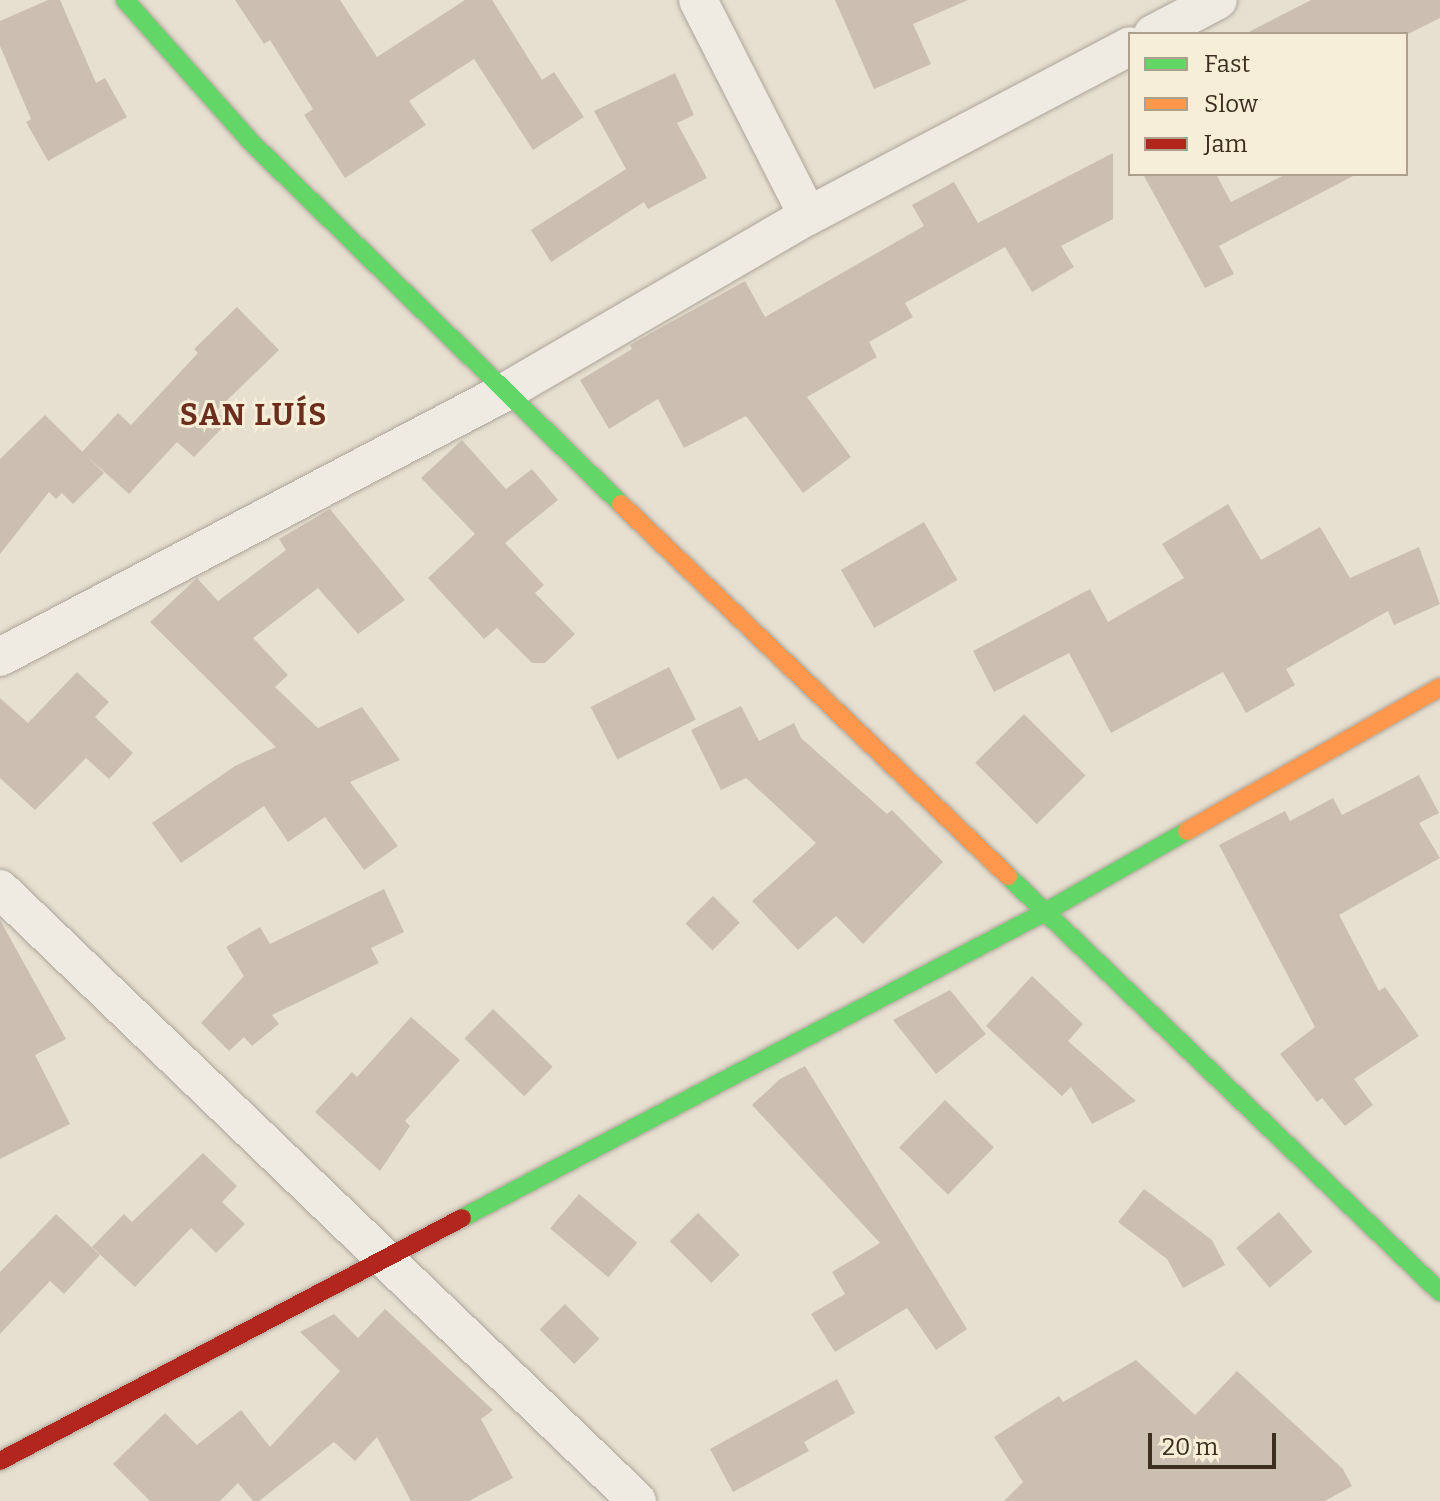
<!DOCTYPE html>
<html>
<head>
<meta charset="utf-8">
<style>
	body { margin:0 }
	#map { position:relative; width:1440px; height:1501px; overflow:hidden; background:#e7e0d1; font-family:Bitter,serif }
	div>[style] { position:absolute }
	.building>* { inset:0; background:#cbbfb2; transform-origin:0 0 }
	.roads { filter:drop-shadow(0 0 2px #ada599) drop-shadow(0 0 2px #ada599) }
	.street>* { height:38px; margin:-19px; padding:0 19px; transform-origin:19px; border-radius:19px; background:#efebe3 }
	.fast>* { height:18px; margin:-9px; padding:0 9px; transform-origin:9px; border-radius:9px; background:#63d668 }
	.slow>* { height:18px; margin:-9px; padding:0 9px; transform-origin:9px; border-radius:9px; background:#ff974d }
	.jam>* { height:18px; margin:-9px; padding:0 9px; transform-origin:9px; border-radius:9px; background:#b3261e }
	span { translate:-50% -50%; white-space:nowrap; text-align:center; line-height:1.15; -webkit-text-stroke:6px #f7eed8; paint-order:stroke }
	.district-label { font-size:30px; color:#6b2e1e; font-weight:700; letter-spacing:2px }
	.legend { position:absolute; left:1128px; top:32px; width:280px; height:144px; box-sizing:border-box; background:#f7eed8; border:2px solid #ada18e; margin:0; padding:10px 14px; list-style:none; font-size:24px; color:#3d2e20 }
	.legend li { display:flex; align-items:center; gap:16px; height:40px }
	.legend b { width:40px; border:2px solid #ada18e }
	.scale { position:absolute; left:1148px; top:1433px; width:128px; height:36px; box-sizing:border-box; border:4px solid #3d2e20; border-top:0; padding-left:10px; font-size:24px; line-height:28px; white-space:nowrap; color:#3d2e20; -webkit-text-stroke:6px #f7eed8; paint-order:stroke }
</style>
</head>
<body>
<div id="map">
	<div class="building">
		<div style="clip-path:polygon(48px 0,60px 0,96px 83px,105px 78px,127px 117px,48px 161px,26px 122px,31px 119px,0 46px,0 21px)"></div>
		<div style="clip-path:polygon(235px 0,340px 0,377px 57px,465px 0,492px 0,542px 80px,554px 72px,584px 117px,533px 150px,474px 59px,409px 101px,426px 125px,345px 178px,304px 115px,313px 109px,270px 40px,264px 44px)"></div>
		<div style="clip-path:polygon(835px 0,968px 0,913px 24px,931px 64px,874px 89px)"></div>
		<div style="clip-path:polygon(1311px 0,1440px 0,1440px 18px,1408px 34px,1245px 34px)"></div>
		<div style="clip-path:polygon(675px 73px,694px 115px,677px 123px,707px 178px,648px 209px,644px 202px,551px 262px,531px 230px,626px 169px,594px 111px)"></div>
		<div style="clip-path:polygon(1113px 153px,1113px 219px,1061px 246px,1074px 267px,1032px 292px,1005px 247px,905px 303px,913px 317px,869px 342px,877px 357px,807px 397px,851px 457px,803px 493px,746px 416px,684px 448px,658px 399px,609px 429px,580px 380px,632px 349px,630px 345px,745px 281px,765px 317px,924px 226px,912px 205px,954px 182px,978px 223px)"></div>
		<div style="clip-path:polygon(1143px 174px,1216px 174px,1231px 202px,1286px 174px,1357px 174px,1219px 246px,1234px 274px,1205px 288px)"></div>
		<div style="clip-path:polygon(237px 307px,279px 350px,216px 411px,228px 422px,194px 457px,177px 442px,129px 494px,82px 452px,118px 413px,131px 425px,198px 353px,194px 349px)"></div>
		<div style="clip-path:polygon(45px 415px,104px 473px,73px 504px,62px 493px,56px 499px,49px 492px,0 554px,0 459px)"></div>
		<div style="clip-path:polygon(462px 440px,506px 489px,532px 469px,558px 500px,505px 543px,544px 585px,535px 593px,575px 634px,545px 663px,532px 663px,497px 628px,484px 639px,428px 578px,475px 534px,421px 478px)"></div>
		<div style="clip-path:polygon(1228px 504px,1261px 560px,1320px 527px,1350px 578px,1419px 547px,1440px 604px,1394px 625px,1388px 611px,1286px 669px,1295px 685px,1246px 713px,1223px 672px,1111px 733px,1069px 653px,994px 692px,973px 651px,1090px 589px,1108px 622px,1184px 578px,1162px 544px)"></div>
		<div style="clip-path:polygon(330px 509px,405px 600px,358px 634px,318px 588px,253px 638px,288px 675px,275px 687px,318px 728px,362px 707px,400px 760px,350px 782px,398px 846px,364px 870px,325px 817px,288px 842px,264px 806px,181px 863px,152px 823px,235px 766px,276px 747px,150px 622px,197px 578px,218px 601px,286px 550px,279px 539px)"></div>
		<div style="left:924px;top:522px;width:67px;height:96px;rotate:60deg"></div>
		<div style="left:669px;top:667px;width:59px;height:88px;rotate:63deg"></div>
		<div style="clip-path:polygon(77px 672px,109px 702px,95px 717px,133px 753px,109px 779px,86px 758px,35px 810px,0 778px,0 698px,28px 723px)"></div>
		<div style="clip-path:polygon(741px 706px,759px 741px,794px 723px,801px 738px,887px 814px,892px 810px,943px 862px,863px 944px,836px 916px,798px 950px,752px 901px,816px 843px,746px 778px,721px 790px,691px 730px)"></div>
		<div style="left:1024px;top:714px;width:87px;height:69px;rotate:45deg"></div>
		<div style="clip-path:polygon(1419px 775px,1439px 813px,1419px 823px,1440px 858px,1339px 915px,1379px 991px,1385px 987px,1419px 1036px,1354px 1079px,1373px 1105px,1345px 1126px,1322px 1098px,1317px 1102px,1280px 1054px,1315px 1027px,1219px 845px,1285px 811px,1290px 821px,1333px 798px,1342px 815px)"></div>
		<div style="clip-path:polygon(384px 889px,404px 932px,371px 948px,379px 963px,272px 1015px,279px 1024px,252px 1046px,244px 1037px,229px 1051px,201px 1023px,244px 976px,226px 947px,260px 927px,270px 944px)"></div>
		<div style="left:713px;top:896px;width:38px;height:39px;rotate:45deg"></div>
		<div style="clip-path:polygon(0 920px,66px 1039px,35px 1055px,70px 1124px,0 1159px)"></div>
		<div style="clip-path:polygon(1032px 976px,1083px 1024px,1068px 1041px,1136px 1101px,1092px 1124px,1071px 1087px,1062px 1096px,986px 1026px)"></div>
		<div style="clip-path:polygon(950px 990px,986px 1034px,936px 1074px,893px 1020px)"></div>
		<div style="left:493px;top:1009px;width:83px;height:41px;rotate:44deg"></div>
		<div style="clip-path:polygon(411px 1017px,460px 1060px,405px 1121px,410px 1126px,380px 1171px,315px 1112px,352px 1072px,357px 1077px)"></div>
		<div style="clip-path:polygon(805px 1066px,967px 1329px,936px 1350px,907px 1308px,835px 1352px,811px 1314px,845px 1294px,832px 1272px,880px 1243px,752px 1105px,780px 1079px)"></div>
		<div style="left:945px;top:1100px;width:68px;height:66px;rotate:44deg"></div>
		<div style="clip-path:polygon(203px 1153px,237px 1186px,222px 1202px,245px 1224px,216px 1253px,191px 1228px,135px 1287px,92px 1247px,124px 1214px,132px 1222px)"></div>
		<div style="clip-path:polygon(1144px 1189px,1212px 1240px,1225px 1265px,1183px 1288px,1167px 1259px,1118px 1222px)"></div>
		<div style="left:579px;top:1194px;width:76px;height:45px;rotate:40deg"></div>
		<div style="left:1279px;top:1212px;width:52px;height:56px;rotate:50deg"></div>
		<div style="left:698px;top:1213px;width:59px;height:40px;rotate:45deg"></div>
		<div style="clip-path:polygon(56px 1214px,100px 1255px,64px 1294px,50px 1281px,0 1334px,0 1272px)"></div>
		<div style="left:565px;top:1304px;width:49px;height:36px;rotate:45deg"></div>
		<div style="clip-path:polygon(385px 1309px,493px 1410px,481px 1419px,513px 1478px,469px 1501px,411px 1501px,377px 1437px,355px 1461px,334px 1442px,259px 1501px,253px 1501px,238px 1483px,220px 1501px,150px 1501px,113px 1464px,165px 1413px,197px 1445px,241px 1410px,270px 1447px,340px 1371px,300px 1332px,334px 1314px,358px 1338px)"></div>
		<div style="clip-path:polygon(1136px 1360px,1195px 1415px,1237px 1371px,1343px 1469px,1352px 1486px,1325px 1501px,1004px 1501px,1023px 1482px,994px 1437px,1059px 1396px,1063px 1402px)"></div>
		<div style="clip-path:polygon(837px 1379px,855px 1413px,804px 1442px,809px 1451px,733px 1492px,710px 1449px)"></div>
	</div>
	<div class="roads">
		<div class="street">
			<div style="left:698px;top:0;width:242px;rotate:63deg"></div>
			<div style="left:1153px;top:34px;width:73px;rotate:-27.6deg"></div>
			<div style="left:0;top:657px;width:570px;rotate:-27.69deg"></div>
			<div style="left:505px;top:392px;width:350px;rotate:-30.2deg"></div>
			<div style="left:808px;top:216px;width:364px;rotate:-27.8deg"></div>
			<div style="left:0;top:889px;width:883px;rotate:43.85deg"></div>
		</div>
		<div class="fast">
			<div style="left:125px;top:0;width:188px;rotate:48.4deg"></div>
			<div style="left:250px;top:141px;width:519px;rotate:44.38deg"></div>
			<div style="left:1008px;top:876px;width:600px;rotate:43.92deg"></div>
			<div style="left:462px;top:1218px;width:658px;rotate:-27.69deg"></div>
			<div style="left:1045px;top:912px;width:163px;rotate:-29.7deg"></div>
		</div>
		<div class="slow">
			<div style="left:621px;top:504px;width:537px;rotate:43.87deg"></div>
			<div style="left:1187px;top:831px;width:291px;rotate:-29.6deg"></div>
		</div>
		<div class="jam">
			<div style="left:0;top:1461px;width:522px;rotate:-27.74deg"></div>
		</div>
	</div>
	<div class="district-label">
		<span style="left:254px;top:415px">SAN LUÍS</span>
	</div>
	<ul class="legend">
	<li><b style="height:10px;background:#63d668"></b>Fast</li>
	<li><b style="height:10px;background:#ff974d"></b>Slow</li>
	<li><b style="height:10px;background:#b3261e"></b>Jam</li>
	</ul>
	<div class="scale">20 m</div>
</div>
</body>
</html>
